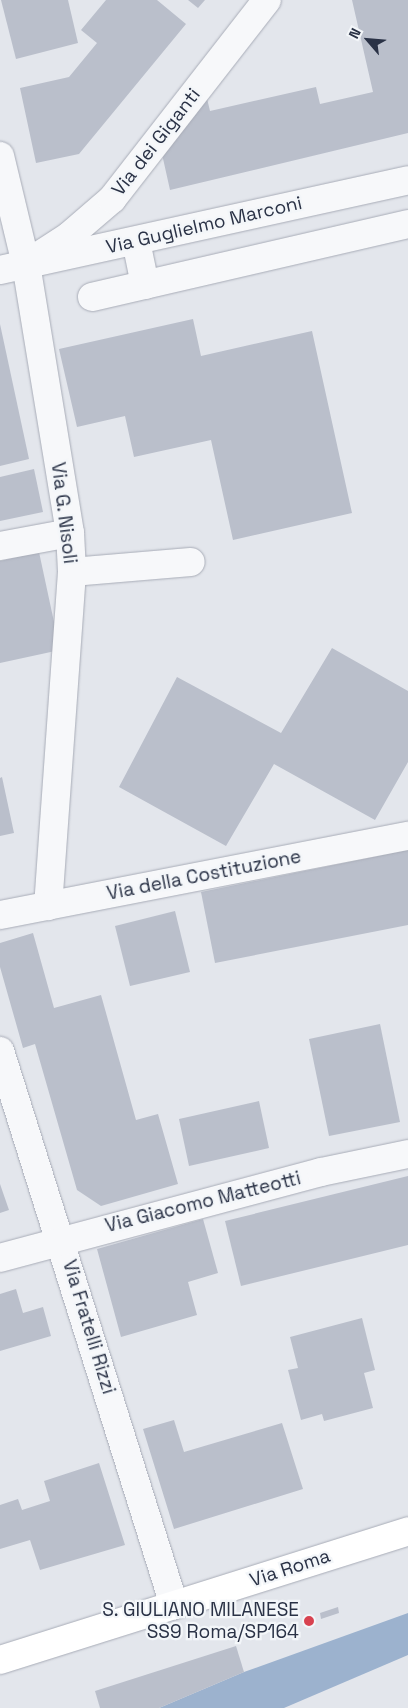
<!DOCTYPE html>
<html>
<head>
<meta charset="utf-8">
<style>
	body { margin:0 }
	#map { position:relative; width:408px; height:1708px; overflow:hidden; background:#e3e6ec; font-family:"Space Grotesk",sans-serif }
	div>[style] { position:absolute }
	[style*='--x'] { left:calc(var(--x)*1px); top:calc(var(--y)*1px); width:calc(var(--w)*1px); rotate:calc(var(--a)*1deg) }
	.water>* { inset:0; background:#9cb2ce }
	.building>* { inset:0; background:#babfcb }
	.roads { filter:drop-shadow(0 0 1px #a8acb7) drop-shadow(0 0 1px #a8acb7) }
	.minor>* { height:28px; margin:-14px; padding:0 14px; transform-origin:14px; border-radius:14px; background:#f7f8fa }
	.major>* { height:28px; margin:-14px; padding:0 14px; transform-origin:14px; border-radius:14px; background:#fff }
	.dots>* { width:14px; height:14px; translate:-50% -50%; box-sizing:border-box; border:2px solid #f3f6f9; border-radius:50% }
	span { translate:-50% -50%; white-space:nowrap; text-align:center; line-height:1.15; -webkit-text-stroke:4.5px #f3f6f9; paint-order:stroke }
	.street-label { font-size:19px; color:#2a3246 }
	.poi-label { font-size:19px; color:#2a3246 }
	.right { translate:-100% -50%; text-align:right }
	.north { position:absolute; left:343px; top:15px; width:50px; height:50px; -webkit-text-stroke:4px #f3f6f9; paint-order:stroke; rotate:297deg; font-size:14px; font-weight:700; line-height:20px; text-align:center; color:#2a3246 }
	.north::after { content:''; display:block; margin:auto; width:18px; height:22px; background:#2a3246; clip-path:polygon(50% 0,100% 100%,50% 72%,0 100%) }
</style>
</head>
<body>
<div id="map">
	<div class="water">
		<div style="clip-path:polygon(408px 1613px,408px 1655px,284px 1708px,159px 1708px,244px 1672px)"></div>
	</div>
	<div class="building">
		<div style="clip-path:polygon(1px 0,68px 0,78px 43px,16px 59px)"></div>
		<div style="clip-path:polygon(106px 0,157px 0,186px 24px,79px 154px,36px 163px,20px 88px,69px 77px,97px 43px,81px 30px)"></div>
		<div style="clip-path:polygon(188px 0,205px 0,198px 8px)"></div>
		<div style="clip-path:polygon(352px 0,408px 0,408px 133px,170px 190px,160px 145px,205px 90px,210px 111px,316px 87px,320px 104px,373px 92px)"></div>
		<div style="clip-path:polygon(193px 319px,201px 356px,312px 331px,352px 513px,233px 540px,211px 440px,134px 457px,125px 416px,77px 427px,59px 349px)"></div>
		<div style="clip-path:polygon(0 324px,29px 459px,0 466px)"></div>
		<div style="clip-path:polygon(34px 469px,43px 512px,0 521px,0 477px)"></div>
		<div style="clip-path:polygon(39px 552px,60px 650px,0 663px,0 561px)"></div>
		<div style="clip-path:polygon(332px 648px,408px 691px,408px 762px,375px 820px,274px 764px,226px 846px,119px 787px,177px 677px,281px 733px)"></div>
		<div style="clip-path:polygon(2px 777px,14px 833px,0 836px,0 778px)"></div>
		<div style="clip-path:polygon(408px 850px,408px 925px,215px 963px,201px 892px)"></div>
		<div style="clip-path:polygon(175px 911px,190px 972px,130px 986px,115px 926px)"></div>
		<div style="clip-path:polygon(33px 933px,54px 1008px,101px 995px,136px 1120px,158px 1114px,178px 1184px,101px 1206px,77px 1190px,35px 1044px,23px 1048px,0 967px,0 943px)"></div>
		<div style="clip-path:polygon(380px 1024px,400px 1122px,329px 1136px,309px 1039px)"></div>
		<div style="clip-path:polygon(259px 1101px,269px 1148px,189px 1166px,179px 1119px)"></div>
		<div style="clip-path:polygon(408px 1176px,408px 1245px,241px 1286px,225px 1221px)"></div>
		<div style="clip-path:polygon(0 1184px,9px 1210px,0 1213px)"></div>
		<div style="clip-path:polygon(203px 1219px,218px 1273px,188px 1282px,197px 1315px,121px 1337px,97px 1249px)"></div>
		<div style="clip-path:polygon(16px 1289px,23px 1313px,43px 1307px,51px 1336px,0 1351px,0 1294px)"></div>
		<div style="clip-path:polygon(362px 1318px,375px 1370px,364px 1373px,373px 1408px,324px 1421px,322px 1414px,301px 1420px,288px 1370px,298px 1368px,290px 1337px)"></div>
		<div style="clip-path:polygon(174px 1420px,184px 1452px,282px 1423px,303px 1489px,174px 1529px,143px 1429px)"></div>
		<div style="clip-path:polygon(99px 1463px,125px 1545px,40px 1570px,30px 1540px,0 1549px,0 1505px,18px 1499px,22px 1510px,50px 1501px,44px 1481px)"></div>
		<div style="clip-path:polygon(338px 1607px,339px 1613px,321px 1619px,320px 1613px)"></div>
		<div style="clip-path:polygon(236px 1646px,244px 1672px,159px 1708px,100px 1708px,95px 1691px)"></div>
	</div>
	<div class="roads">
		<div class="minor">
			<div style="--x:0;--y:156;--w:111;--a:76.5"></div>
			<div style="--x:26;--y:264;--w:273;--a:80.7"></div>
			<div style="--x:70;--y:533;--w:39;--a:87"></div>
			<div style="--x:72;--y:572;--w:335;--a:94.1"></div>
			<div style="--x:136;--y:241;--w:45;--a:78.4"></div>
			<div style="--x:40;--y:255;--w:35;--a:-33"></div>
			<div style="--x:69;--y:236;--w:57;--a:-40.7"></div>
			<div style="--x:112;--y:199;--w:252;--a:-52.1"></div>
			<div style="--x:0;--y:270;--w:418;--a:-12.4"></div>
			<div style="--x:92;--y:297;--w:324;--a:-13"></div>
			<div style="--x:0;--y:546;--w:71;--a:-10.5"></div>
			<div style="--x:72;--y:572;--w:119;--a:-4.8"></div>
			<div style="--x:0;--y:915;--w:416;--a:-11"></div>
			<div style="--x:0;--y:1051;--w:581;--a:72.56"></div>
			<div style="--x:0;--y:1258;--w:332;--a:-15"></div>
			<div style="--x:321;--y:1172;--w:89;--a:-11.7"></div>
		</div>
		<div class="major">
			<div style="--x:0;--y:1660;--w:428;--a:-17.5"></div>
		</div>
	</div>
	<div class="dots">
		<div style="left:309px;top:1621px;background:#d84250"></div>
	</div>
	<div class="street-label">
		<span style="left:156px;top:142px;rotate:-52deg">Via dei Giganti</span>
		<span style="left:204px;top:225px;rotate:-13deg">Via Guglielmo Marconi</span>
		<span style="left:64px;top:513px;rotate:83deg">Via G. Nisoli</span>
		<span style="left:204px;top:875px;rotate:-11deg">Via della Costituzione</span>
		<span style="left:203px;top:1202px;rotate:-14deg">Via Giacomo Matteotti</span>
		<span style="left:89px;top:1327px;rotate:73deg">Via Fratelli Rizzi</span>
		<span style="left:290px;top:1568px;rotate:-18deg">Via Roma</span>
	</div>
	<div class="poi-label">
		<span class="right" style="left:299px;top:1621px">S. GIULIANO MILANESE<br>SS9 Roma/SP164</span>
	</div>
	<div class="north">N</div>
</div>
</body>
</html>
